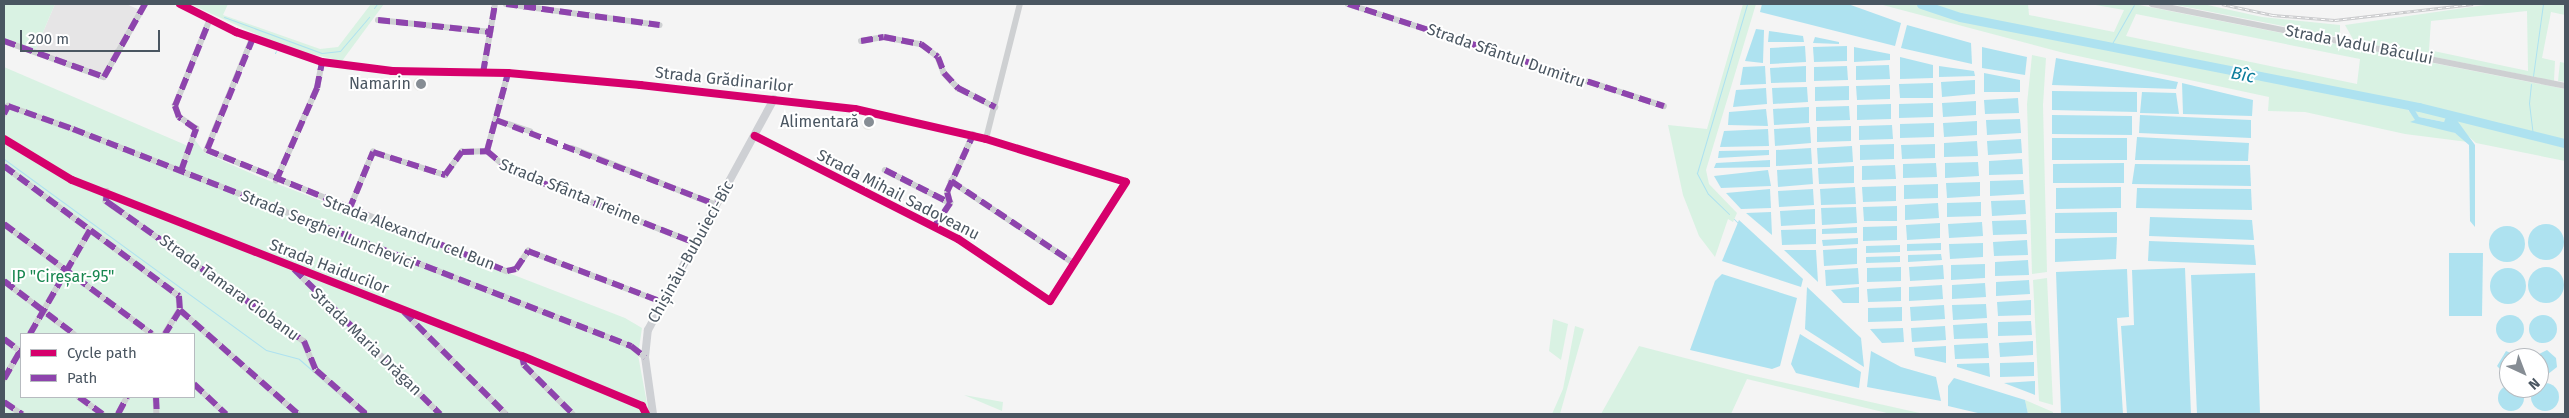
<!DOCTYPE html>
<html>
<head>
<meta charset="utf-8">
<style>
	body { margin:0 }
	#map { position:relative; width:2569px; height:418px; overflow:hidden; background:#f4f4f4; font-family:"Fira Sans",sans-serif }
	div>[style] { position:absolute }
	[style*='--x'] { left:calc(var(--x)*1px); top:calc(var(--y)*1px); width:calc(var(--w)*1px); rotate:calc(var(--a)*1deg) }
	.commercial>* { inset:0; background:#e8e7e3 }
	.round { border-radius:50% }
	.education>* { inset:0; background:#e6e5e6 }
	.green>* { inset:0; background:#d9f2e3 }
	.water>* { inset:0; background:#aee2f0 }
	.stream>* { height:1px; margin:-0.5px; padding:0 0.5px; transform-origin:0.5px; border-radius:0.5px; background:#aee2f0 }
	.river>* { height:9px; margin:-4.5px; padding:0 4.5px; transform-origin:4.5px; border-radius:4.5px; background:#aee2f0 }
	.street>* { height:5.5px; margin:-2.75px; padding:0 2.75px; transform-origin:2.75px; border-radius:2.75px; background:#ced0d2 }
	.secondary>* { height:8px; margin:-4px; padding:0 4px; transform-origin:4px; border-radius:4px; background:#ced0d4 }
	.rail>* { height:3px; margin-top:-1.5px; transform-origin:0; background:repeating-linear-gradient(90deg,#fff 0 4px,#c9cacc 0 8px); box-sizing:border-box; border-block:1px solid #c9cacc }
	.quiet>* { height:6px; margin-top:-3px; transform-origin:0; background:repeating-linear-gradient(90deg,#8e44ad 0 12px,transparent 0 18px) }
	.cycleway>* { height:8px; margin:-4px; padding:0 4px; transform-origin:4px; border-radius:4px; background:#d6006c }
	.dots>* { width:14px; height:14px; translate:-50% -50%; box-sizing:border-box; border:2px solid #fff; border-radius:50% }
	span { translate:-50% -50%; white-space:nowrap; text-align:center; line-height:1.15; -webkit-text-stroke:4px #fff; paint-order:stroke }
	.street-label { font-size:16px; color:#4a5661 }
	.poi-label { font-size:16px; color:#4a5661 }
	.right { translate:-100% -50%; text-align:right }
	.park-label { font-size:16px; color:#17864f }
	.water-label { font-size:18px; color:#0c7c9b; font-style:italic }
	.frame { position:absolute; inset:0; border:5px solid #4a5661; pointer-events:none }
	.legend { position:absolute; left:20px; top:333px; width:175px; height:65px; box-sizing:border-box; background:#fff; border:1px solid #b7bbc0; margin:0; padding:6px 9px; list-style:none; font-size:15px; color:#4a5661 }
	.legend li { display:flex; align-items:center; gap:10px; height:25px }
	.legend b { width:25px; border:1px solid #b7bbc0 }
	.north { position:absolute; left:2499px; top:348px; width:50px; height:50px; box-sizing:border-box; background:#fff; border:1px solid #b7bbc0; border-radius:50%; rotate:137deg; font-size:14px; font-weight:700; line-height:20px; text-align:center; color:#4a5661 }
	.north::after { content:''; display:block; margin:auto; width:18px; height:22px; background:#868d94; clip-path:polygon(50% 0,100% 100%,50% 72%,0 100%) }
	.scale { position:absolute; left:20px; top:30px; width:140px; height:22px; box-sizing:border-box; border:2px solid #4a5661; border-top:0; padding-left:6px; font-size:15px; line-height:18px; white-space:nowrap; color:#4a5661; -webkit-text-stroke:4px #fff; paint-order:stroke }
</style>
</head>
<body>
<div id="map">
	<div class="commercial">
		<div class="round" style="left:413px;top:77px;width:14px;height:14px"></div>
		<div class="round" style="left:862px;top:118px;width:12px;height:12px"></div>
	</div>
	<div class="education">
		<div style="clip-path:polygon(55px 4px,126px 4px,140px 10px,103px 75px,35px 51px)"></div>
	</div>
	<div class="green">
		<div style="clip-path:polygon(4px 4px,55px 4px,35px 51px,4px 40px)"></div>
		<div style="clip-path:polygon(190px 4px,228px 4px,223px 15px,320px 49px,338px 47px,371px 4px,384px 4px,342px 61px,289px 49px)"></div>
		<div style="clip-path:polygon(1743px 4px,1756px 4px,1706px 170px,1709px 184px,1737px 213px,1733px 222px,1728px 219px,1715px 257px,1699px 236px,1683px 195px,1668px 125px,1707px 129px)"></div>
		<div style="clip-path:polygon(evenodd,1879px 4px,2028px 4px,2029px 15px,2114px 32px,2124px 10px,2090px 4px,2134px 4px,2565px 89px,2565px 161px,2476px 143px,2447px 117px,2444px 122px,2419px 117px,2413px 109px,2407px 109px,2416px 120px,2455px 133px,2468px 142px,2405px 134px,2305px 112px,2268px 111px,2269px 97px,2064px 53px,1879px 4px,2136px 14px,2360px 59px,2357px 84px,2126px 36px,2136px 14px)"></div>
		<div style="clip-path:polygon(2171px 4px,2203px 4px,2262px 17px,2340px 25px,2340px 32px,2334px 36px)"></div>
		<div style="clip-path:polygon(evenodd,2492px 4px,2565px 4px,2565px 15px,2551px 12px,2542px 58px,2555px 61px,2554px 81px,2354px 41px,2345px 25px,2492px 4px,2527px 11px,2528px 71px,2429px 50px,2431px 21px,2527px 11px)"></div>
		<div style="clip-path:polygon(2032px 55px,2046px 58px,2043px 105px,2047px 272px,2032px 274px,2027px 104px)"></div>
		<div style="clip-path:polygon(2560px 62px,2565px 63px,2565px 82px,2558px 81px)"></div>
		<div style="clip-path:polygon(evenodd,4px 67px,188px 146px,195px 140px,205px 153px,257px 176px,625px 318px,642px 328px,638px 355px,649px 414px,4px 414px,4px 67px,21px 334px,194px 334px,194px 397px,21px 397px,21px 334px)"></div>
		<div style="clip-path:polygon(2047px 278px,2053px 405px,2039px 401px,2033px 280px)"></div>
		<div style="clip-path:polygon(1553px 319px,1568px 324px,1561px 360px,1549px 351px)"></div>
		<div style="clip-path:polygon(1575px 326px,1584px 329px,1560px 414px,1552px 414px,1563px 389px)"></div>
		<div style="clip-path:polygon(1639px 346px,1750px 375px,1924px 414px,1891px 414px,1747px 379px,1731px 414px,1601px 414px)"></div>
		<div style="clip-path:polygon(964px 395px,1003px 402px,1002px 411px)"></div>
		<div style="clip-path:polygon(2025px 400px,2053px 412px,2053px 414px,2028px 414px)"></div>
	</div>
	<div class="water">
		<div style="clip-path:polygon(1762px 4px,1848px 4px,1901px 23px,1895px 46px,1760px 12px)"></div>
		<div style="clip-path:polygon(1907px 25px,1971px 43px,1972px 64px,1901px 48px)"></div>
		<div style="clip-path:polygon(1756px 29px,1764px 30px,1763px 63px,1745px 61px)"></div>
		<div style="clip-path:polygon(1769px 31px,1803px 36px,1804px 42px,1768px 42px)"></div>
		<div style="clip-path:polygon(1815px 37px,1839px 42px,1839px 44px,1813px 43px)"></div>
		<div style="clip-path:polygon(1805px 46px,1806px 62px,1770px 64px,1770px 48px)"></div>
		<div style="clip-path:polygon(1847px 46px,1847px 61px,1814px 62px,1813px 47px)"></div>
		<div style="clip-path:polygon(1854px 47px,1890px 54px,1890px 60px,1854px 62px)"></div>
		<div style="clip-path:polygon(1982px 47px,2027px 57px,2025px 75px,1982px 68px)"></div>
		<div style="clip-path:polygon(1900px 57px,1933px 65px,1933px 78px,1900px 79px)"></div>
		<div style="clip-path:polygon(2056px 58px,2178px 82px,2176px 89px,2052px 85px)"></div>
		<div style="clip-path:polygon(1889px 65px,1890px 79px,1856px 80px,1856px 66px)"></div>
		<div style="clip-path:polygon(1765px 66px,1766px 84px,1740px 85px,1743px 67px)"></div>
		<div style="clip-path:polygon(1806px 66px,1806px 82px,1771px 83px,1770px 68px)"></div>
		<div style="clip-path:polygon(1847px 66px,1848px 80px,1814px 81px,1814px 67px)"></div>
		<div style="clip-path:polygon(1939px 66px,1974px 71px,1975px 76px,1939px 77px)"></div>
		<div style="clip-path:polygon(1984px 73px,2020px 80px,2020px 92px,1984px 92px)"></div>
		<div style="clip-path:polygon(1975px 80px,1975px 94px,1942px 97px,1941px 82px)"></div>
		<div style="clip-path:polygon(1933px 83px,1933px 98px,1900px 98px,1899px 84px)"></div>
		<div style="clip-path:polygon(2182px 83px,2253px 100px,2252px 116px,2183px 114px)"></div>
		<div style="clip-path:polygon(1890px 85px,1890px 99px,1857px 100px,1856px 86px)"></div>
		<div style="clip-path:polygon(1849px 86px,1849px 100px,1815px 101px,1815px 87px)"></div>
		<div style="clip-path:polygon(1807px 87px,1808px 102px,1773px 104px,1772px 88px)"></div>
		<div style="clip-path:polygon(1766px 88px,1767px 104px,1733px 107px,1736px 90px)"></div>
		<div style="clip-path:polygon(2052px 91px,2137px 92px,2137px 112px,2052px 110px)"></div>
		<div style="clip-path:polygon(2142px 92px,2176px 93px,2179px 114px,2140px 113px)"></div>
		<div style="clip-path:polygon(2018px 98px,2019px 113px,1985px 114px,1984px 100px)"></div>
		<div style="clip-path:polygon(1976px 101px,1976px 115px,1943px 117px,1942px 103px)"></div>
		<div style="clip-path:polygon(1933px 103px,1933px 117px,1899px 118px,1899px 104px)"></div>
		<div style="clip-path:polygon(1891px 104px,1891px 119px,1857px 120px,1857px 105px)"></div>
		<div style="clip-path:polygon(1849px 106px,1850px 120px,1816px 121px,1816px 107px)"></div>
		<div style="clip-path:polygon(1809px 107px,1809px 123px,1774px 125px,1773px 109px)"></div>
		<div style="clip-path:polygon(2407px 108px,2414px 109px,2419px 117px,2444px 122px,2446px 117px,2456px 119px,2475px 145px,2475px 227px,2470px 221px,2469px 145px,2455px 133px,2410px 122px,2415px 120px)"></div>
		<div style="clip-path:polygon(1766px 109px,1768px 126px,1728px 125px,1729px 112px)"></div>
		<div style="clip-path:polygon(2052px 115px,2132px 116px,2132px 135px,2052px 134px)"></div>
		<div style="clip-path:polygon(2140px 115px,2251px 120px,2251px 138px,2139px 133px)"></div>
		<div style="clip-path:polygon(2020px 119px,2021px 133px,1987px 135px,1986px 120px)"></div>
		<div style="clip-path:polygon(1977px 121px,1977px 135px,1944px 137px,1943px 123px)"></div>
		<div style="clip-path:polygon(1934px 123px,1934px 137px,1900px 138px,1900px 124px)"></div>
		<div style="clip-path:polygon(1892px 125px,1893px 139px,1859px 140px,1859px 126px)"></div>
		<div style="clip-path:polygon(1851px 126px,1851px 141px,1817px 142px,1817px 127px)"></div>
		<div style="clip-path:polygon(1810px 127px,1811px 143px,1775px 146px,1774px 129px)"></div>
		<div style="clip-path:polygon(1768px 129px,1769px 146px,1720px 147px,1724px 131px)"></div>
		<div style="clip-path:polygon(2137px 137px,2249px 143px,2248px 161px,2135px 160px)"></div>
		<div style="clip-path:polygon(2052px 138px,2127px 138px,2127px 160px,2052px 160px)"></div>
		<div style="clip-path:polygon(2021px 139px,2022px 153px,1988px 155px,1987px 141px)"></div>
		<div style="clip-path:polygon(1977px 141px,1978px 156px,1944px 157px,1944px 143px)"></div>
		<div style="clip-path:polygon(1894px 144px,1894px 159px,1860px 160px,1860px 145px)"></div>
		<div style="clip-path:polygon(1935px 144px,1935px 158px,1902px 159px,1901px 145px)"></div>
		<div style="clip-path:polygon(1852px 146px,1853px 162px,1818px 164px,1817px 148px)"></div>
		<div style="clip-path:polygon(1811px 148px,1812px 164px,1776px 166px,1776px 150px)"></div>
		<div style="clip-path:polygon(1769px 150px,1769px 155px,1718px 158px,1719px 151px)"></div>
		<div style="clip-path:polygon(2022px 159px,2023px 174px,1989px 175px,1989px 161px)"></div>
		<div style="clip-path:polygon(1770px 160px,1770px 167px,1714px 168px,1716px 163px)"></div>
		<div style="clip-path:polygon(1978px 162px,1979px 176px,1945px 178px,1945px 163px)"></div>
		<div style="clip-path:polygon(1936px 163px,1937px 177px,1903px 178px,1903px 164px)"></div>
		<div style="clip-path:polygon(2124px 163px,2124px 183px,2053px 183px,2053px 164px)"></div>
		<div style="clip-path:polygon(2135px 164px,2250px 165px,2251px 186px,2132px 184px)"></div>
		<div style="clip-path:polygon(1895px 165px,1896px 179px,1862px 180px,1862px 166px)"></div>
		<div style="clip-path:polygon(1854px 166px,1854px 183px,1819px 184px,1818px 168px)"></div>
		<div style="clip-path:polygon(1812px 168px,1813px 184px,1778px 187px,1777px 170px)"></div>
		<div style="clip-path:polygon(1768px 170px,1771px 186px,1721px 188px,1714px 176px)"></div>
		<div style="clip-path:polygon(2023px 180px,2024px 194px,1990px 196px,1990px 181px)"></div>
		<div style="clip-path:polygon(1980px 182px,1980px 196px,1947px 198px,1946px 183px)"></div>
		<div style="clip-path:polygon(1938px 184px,1938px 198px,1904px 199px,1904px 185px)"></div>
		<div style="clip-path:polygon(1896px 186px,1896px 201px,1863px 202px,1862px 187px)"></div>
		<div style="clip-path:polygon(1855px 187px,1856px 204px,1821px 205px,1820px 189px)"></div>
		<div style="clip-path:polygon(2121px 187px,2121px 208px,2056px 209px,2056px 188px)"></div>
		<div style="clip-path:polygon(2137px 188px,2251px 189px,2252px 210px,2136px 208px)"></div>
		<div style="clip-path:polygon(1770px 189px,1771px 208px,1741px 209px,1726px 193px)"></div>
		<div style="clip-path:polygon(1813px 189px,1814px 205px,1779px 207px,1778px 191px)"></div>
		<div style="clip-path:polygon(2025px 200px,2026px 214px,1992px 216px,1991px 201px)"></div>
		<div style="clip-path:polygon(1981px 202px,1981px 216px,1947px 217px,1947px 203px)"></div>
		<div style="clip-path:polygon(1938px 203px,1939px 218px,1905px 220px,1905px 205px)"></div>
		<div style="clip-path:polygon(1897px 206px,1897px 221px,1864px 221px,1863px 207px)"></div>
		<div style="clip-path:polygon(1856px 207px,1857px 223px,1822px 225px,1821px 208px)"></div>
		<div style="clip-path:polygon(1815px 209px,1815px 224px,1781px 226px,1780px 211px)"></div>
		<div style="clip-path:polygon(1771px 212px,1772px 235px,1746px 213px)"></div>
		<div style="clip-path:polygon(2117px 212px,2117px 233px,2055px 233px,2055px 213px)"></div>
		<div style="clip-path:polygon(2150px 217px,2252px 220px,2254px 240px,2149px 236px)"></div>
		<div style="clip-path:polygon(1739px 220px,1803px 279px,1801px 287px,1722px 261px)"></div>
		<div style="clip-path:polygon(2026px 220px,2027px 234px,1993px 235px,1992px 221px)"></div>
		<div style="clip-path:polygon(1982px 222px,1983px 236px,1949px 238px,1948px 224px)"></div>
		<div style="clip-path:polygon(1940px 223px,1940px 238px,1907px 240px,1906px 225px)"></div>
		<div class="round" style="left:2528px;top:224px;width:36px;height:36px"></div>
		<div style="clip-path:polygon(1897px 226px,1897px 240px,1863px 241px,1863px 227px)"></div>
		<div class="round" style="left:2489px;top:226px;width:36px;height:36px"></div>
		<div style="clip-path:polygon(1857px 227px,1857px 233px,1822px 234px,1822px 229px)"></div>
		<div style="clip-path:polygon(1816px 229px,1816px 244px,1782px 245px,1781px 230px)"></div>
		<div style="clip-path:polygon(2117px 237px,2116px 259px,2055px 262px,2055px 239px)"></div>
		<div style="clip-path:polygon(1858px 238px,1858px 244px,1823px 246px,1822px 240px)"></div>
		<div style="clip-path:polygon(2027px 240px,2028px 255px,1994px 256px,1993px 242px)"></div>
		<div style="clip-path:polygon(2149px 241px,2254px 245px,2256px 265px,2148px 261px)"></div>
		<div style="clip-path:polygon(1941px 243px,1941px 250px,1907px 251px,1907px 244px)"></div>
		<div style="clip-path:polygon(1983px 243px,1983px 257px,1950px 259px,1949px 244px)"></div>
		<div style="clip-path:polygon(1900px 245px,1900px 252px,1866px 253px,1866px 246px)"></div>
		<div style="clip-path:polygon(1857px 248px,1857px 264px,1824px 266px,1823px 250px)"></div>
		<div style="clip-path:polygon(1784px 250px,1816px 250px,1818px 282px)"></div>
		<div style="clip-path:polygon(2449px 253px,2483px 253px,2482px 316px,2449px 316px)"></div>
		<div style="clip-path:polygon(1941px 254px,1942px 260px,1908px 262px,1908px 255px)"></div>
		<div style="clip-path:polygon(1900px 256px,1900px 262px,1866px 263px,1866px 257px)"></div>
		<div style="clip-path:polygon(2028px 260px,2029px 275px,1995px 276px,1995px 262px)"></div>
		<div style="clip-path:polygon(1985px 264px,1985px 278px,1951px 280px,1951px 265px)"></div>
		<div style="clip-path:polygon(1943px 265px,1944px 279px,1910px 281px,1909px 267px)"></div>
		<div style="clip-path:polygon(1901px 267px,1901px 281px,1867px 282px,1867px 268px)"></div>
		<div class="round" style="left:2528px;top:267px;width:36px;height:36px"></div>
		<div style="clip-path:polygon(1858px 268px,1859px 284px,1826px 286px,1825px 270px)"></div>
		<div style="clip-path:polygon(2185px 268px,2191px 414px,2127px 414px,2121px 326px,2134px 325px,2132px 270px)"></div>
		<div class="round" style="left:2490px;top:268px;width:36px;height:36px"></div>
		<div style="clip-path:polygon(2127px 269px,2129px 317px,2117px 318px,2123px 414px,2061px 414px,2056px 272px)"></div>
		<div style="clip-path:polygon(2255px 273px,2260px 414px,2197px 414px,2191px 275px)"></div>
		<div style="clip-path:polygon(1722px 274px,1797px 298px,1780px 366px,1772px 369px,1690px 350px,1715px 281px)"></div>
		<div style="clip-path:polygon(2029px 280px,2030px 294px,1996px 296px,1996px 282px)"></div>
		<div style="clip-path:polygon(1985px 283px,1986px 297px,1952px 299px,1952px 285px)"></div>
		<div style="clip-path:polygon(1942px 285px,1943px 299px,1909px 301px,1909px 287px)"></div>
		<div style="clip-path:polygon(1807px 287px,1861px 338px,1864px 367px,1805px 329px)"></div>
		<div style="clip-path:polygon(1859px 287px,1859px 303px,1843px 303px,1831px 290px)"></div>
		<div style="clip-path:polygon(1901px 287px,1901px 301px,1868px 302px,1867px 289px)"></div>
		<div style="clip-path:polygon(2031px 300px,2031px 315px,1998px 316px,1997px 302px)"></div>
		<div style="clip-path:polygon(1986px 304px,1987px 318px,1953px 320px,1952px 305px)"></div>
		<div style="clip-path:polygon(1944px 305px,1945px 319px,1911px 321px,1910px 307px)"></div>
		<div style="clip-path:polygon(1902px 307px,1902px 321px,1868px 322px,1868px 308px)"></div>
		<div class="round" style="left:2496px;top:315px;width:28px;height:28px"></div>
		<div class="round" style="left:2529px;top:315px;width:28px;height:28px"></div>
		<div style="clip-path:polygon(2031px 321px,2032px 335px,1998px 336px,1998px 322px)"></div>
		<div style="clip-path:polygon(1987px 323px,1988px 338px,1954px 339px,1953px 325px)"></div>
		<div style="clip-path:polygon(1945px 326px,1946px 340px,1912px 342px,1911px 328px)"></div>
		<div style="clip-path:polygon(1903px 328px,1904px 342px,1882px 343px,1870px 329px)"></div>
		<div style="clip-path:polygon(1800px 334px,1861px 372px,1859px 388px,1796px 373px,1791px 364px)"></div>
		<div style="clip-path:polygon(2033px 341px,2033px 355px,2000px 357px,1999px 343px)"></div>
		<div style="clip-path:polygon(1988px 343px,1989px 358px,1955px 359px,1954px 345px)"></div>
		<div style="clip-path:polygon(1946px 346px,1946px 363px,1915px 356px,1914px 348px)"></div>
		<div style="clip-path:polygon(2547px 350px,2556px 358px,2557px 367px,2543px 378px,2539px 358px,2531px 358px)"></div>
		<div style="clip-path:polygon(1871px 351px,1901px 367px,1936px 377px,1941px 401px,1867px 387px)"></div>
		<div style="clip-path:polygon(2506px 351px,2523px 358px,2509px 358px,2509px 378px,2497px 366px)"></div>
		<div style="clip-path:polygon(2034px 362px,2034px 376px,2000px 377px,2000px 363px)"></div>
		<div style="clip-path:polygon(1989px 363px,1990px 377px,1957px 367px,1957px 364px)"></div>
		<div style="clip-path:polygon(1954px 378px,2025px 400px,2028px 414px,1982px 414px,1948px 406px,1948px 386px)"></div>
		<div style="clip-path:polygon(2035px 381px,2035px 395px,2004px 383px)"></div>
		<div class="round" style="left:2531px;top:383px;width:28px;height:28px"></div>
		<div class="round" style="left:2498px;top:385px;width:26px;height:26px"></div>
	</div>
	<div class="stream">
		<div style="--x:374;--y:8;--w:5;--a:-53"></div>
		<div style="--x:224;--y:17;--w:104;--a:20.2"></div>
		<div style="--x:322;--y:53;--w:18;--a:-6"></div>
		<div style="--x:340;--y:51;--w:45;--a:-49.5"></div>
		<div style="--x:2110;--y:47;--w:48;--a:-60.3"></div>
		<div style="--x:275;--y:53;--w:2;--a:-63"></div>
		<div style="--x:2533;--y:76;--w:73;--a:-82.1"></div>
		<div style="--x:2531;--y:84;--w:19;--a:96"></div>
		<div style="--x:2529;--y:103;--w:33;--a:83"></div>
		<div style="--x:4;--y:159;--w:324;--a:36.1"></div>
		<div style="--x:266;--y:350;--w:34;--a:15"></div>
		<div style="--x:299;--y:359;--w:69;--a:40.9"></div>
		<div style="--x:1729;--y:214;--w:29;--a:-136"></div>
		<div style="--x:1708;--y:194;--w:24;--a:-118"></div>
		<div style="--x:1697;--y:173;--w:176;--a:-73.5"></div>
		<div style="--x:1734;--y:219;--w:6;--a:45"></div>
	</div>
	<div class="river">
		<div style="--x:1921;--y:4;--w:41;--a:18.4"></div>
		<div style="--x:1960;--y:17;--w:468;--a:11.1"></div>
		<div style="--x:2419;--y:107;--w:150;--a:13.9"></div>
	</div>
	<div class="street">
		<div style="--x:180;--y:4;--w:63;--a:26.6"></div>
		<div style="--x:236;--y:32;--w:91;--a:19.2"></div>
		<div style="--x:322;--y:62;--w:71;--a:7.3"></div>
		<div style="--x:392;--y:71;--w:116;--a:1"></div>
		<div style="--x:508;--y:73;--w:133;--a:5.2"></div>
		<div style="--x:640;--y:85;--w:216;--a:6.4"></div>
		<div style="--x:855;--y:109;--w:134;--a:12.9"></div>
		<div style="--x:986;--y:139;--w:146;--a:17.1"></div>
		<div style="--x:1126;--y:182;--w:141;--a:122.6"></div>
		<div style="--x:1050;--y:301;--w:111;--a:-146"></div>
		<div style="--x:958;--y:239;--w:228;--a:-153.1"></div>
		<div style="--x:506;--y:4;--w:155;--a:7.8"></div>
		<div style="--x:1348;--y:4;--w:332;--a:17.9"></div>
		<div style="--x:2152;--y:4;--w:421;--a:11.2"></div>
		<div style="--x:378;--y:20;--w:113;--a:6.1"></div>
		<div style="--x:253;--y:38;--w:121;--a:112.3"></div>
		<div style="--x:207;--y:150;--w:323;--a:22"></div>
		<div style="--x:507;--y:271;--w:9;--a:-13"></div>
		<div style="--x:516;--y:269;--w:22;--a:-56"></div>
		<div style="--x:528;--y:251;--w:143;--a:20.8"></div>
		<div style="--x:4;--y:41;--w:106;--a:19.8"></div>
		<div style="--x:104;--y:77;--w:84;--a:-60.7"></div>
		<div style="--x:861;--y:41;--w:23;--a:-10"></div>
		<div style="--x:884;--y:37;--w:38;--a:11"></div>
		<div style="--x:921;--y:44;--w:21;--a:37"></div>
		<div style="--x:938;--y:57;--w:17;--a:69"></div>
		<div style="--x:944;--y:73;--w:21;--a:47"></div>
		<div style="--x:958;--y:88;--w:42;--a:27.2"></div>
		<div style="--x:483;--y:73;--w:70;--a:-80.1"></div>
		<div style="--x:4;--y:114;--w:9;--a:-63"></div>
		<div style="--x:8;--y:106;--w:69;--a:19.5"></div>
		<div style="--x:73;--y:129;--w:599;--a:21.25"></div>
		<div style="--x:631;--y:346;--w:18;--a:38"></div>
		<div style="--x:496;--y:120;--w:36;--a:18"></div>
		<div style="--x:4;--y:139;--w:79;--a:31.1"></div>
		<div style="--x:72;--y:180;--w:483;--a:21.4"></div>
		<div style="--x:522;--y:356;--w:130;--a:22.6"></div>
		<div style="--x:642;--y:406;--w:9;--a:63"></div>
		<div style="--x:986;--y:139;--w:139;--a:-75.9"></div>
		<div style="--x:572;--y:148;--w:156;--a:21.5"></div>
		<div style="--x:487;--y:151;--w:30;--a:40"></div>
		<div style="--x:510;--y:170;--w:199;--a:21.5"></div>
		<div style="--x:487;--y:151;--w:81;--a:-74.9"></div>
		<div style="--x:4;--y:166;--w:218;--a:36.6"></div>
		<div style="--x:179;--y:296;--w:14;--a:86"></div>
		<div style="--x:180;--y:310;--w:28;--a:122"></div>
		<div style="--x:885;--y:170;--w:73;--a:26.9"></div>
		<div style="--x:181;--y:171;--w:45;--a:-70.3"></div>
		<div style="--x:196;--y:129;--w:21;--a:-145"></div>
		<div style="--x:179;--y:117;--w:12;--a:-110"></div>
		<div style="--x:175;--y:106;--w:94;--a:-68.1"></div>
		<div style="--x:276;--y:181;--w:102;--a:-66.2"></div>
		<div style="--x:317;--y:88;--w:26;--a:-79"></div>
		<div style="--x:951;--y:181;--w:146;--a:33.8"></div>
		<div style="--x:107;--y:191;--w:10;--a:96"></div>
		<div style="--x:106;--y:201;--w:9;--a:36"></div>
		<div style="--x:113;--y:206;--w:234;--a:35.3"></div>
		<div style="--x:304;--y:341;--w:31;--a:68"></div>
		<div style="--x:316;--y:370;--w:67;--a:41.3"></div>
		<div style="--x:349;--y:210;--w:63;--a:-67.5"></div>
		<div style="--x:373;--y:152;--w:76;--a:17.7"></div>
		<div style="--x:445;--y:175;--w:29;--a:-54"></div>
		<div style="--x:462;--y:152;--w:25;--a:-2"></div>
		<div style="--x:4;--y:224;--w:184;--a:36.6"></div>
		<div style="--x:934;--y:227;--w:29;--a:-56"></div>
		<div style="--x:950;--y:203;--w:11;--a:-105"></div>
		<div style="--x:947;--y:192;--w:63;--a:-65.5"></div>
		<div style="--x:294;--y:269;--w:206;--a:44.8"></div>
		<div style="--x:4;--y:281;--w:88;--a:37.1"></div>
		<div style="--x:180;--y:310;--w:157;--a:41.4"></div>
		<div style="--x:402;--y:310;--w:147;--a:45"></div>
		<div style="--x:30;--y:334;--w:120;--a:-60"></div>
		<div style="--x:4;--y:339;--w:21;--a:37"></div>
		<div style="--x:522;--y:356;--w:9;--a:77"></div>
		<div style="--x:524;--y:365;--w:69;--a:45"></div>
		<div style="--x:4;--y:379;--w:34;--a:-60"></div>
		<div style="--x:194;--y:384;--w:44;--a:43.2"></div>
		<div style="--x:79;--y:397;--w:29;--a:36"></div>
		<div style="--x:156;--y:397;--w:17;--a:87"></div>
		<div style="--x:4;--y:402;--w:22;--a:34"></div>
		<div style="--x:118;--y:414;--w:19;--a:-62"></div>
	</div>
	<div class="secondary">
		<div style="--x:653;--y:414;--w:58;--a:-98"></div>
		<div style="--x:645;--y:357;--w:27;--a:-84"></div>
		<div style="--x:648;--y:330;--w:263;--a:-61.4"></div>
	</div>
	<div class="rail">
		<div style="--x:2222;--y:4;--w:52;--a:12.2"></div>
		<div style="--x:2273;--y:15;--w:62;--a:4.6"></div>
		<div style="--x:2335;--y:20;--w:139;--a:-6.6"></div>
	</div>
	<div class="quiet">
		<div style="--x:506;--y:4;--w:155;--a:7.8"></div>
		<div style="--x:1348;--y:4;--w:332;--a:17.9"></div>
		<div style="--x:378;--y:20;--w:113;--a:6.1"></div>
		<div style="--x:253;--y:38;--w:121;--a:112.3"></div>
		<div style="--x:207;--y:150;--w:323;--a:22"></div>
		<div style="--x:507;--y:271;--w:9;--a:-13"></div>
		<div style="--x:516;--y:269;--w:22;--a:-56"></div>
		<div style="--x:528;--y:251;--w:143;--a:20.8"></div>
		<div style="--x:4;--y:41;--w:106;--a:19.8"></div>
		<div style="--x:104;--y:77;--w:84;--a:-60.7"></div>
		<div style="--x:861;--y:41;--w:23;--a:-10"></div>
		<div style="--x:884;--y:37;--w:38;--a:11"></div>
		<div style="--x:921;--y:44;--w:21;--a:37"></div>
		<div style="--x:938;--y:57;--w:17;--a:69"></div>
		<div style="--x:944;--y:73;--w:21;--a:47"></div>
		<div style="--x:958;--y:88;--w:42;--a:27.2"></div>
		<div style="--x:483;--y:73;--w:70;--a:-80.1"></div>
		<div style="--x:4;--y:114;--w:9;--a:-63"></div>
		<div style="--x:8;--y:106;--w:69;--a:19.5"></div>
		<div style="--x:73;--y:129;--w:599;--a:21.25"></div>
		<div style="--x:631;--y:346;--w:18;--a:38"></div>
		<div style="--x:496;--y:120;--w:237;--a:21"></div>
		<div style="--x:487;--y:151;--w:30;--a:40"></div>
		<div style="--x:510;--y:170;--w:199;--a:21.5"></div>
		<div style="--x:487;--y:151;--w:81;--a:-74.9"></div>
		<div style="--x:4;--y:166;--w:218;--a:36.6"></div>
		<div style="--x:179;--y:296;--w:14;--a:86"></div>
		<div style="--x:180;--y:310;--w:28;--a:122"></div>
		<div style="--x:885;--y:170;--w:73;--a:26.9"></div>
		<div style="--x:181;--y:171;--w:45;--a:-70.3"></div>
		<div style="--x:196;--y:129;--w:21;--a:-145"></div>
		<div style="--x:179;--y:117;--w:12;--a:-110"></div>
		<div style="--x:175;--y:106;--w:94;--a:-68.1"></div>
		<div style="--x:276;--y:181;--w:102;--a:-66.2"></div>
		<div style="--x:317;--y:88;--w:26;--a:-79"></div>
		<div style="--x:951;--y:181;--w:146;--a:33.8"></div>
		<div style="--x:107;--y:191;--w:10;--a:96"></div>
		<div style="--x:106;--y:201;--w:9;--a:36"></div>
		<div style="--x:113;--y:206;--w:234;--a:35.3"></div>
		<div style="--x:304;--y:341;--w:31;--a:68"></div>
		<div style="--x:316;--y:370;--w:67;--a:41.3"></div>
		<div style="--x:349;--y:210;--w:63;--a:-67.5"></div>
		<div style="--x:373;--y:152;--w:76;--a:17.7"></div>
		<div style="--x:445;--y:175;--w:29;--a:-54"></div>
		<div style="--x:462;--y:152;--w:25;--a:-2"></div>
		<div style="--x:4;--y:224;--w:184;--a:36.6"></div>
		<div style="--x:934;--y:227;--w:29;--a:-56"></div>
		<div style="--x:950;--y:203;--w:11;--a:-105"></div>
		<div style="--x:947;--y:192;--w:63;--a:-65.5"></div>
		<div style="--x:294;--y:269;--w:206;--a:44.8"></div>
		<div style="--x:4;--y:281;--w:88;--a:37.1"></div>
		<div style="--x:180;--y:310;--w:157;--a:41.4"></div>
		<div style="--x:404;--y:312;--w:144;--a:45"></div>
		<div style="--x:30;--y:334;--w:120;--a:-60"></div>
		<div style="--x:4;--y:339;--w:21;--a:37"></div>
		<div style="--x:522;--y:356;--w:9;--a:77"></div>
		<div style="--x:524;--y:365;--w:69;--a:45"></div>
		<div style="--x:4;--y:379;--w:34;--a:-60"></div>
		<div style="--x:194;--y:384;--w:44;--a:43.2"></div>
		<div style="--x:79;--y:397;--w:29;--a:36"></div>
		<div style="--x:156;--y:397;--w:17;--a:87"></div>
		<div style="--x:4;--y:402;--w:22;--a:34"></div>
		<div style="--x:118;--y:414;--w:19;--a:-62"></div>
	</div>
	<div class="cycleway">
		<div style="--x:180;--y:4;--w:63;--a:26.6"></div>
		<div style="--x:236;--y:32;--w:91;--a:19.2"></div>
		<div style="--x:322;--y:62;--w:71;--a:7.3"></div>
		<div style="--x:392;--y:71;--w:116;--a:1"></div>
		<div style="--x:508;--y:73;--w:133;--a:5.2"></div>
		<div style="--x:640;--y:85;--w:216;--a:6.4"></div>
		<div style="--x:855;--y:109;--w:134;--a:12.9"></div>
		<div style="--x:986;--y:139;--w:146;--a:17.1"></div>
		<div style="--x:1126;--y:182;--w:141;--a:122.6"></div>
		<div style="--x:1050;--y:301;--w:111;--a:-146"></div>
		<div style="--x:958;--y:239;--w:228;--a:-153.1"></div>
		<div style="--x:4;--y:139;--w:79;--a:31.1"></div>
		<div style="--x:72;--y:180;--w:483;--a:21.4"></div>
		<div style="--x:522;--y:356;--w:130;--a:22.6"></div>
		<div style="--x:642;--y:406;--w:9;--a:63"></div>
	</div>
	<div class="dots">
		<div style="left:421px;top:84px;background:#868d94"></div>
		<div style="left:869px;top:122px;background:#868d94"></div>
	</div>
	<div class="street-label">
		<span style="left:2359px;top:45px;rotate:11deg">Strada Vadul Bâcului</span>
		<span style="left:1506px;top:56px;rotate:19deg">Strada Sfântul Dumitru</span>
		<span style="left:724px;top:80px;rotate:6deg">Strada Grădinarilor</span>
		<span style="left:570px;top:192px;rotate:22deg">Strada Sfânta Treime</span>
		<span style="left:898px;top:195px;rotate:27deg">Strada Mihail Sadoveanu</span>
		<span style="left:328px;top:230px;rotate:22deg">Strada Serghei Lunchevici</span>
		<span style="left:409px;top:233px;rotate:21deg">Strada Alexandru cel Bun</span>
		<span style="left:691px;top:252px;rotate:-61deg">Chișinău-Bubuieci-Bîc</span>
		<span style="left:329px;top:267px;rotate:21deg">Strada Haiducilor</span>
		<span style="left:229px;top:288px;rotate:36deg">Strada Tamara Ciobanu</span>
		<span style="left:366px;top:342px;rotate:44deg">Strada Maria Drăgan</span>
	</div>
	<div class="poi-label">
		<span class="right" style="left:411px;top:84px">Namarin</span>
		<span class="right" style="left:859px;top:122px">Alimentară</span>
	</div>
	<div class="park-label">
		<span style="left:63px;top:277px">IP "Cireșar-95"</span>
	</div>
	<div class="water-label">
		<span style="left:2243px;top:75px;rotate:11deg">Bîc</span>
	</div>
	<div class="frame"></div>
	<ul class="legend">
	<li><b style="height:6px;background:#d6006c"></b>Cycle path</li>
	<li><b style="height:6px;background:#8e44ad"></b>Path</li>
	</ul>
	<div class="north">N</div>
	<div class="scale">200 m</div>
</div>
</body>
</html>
